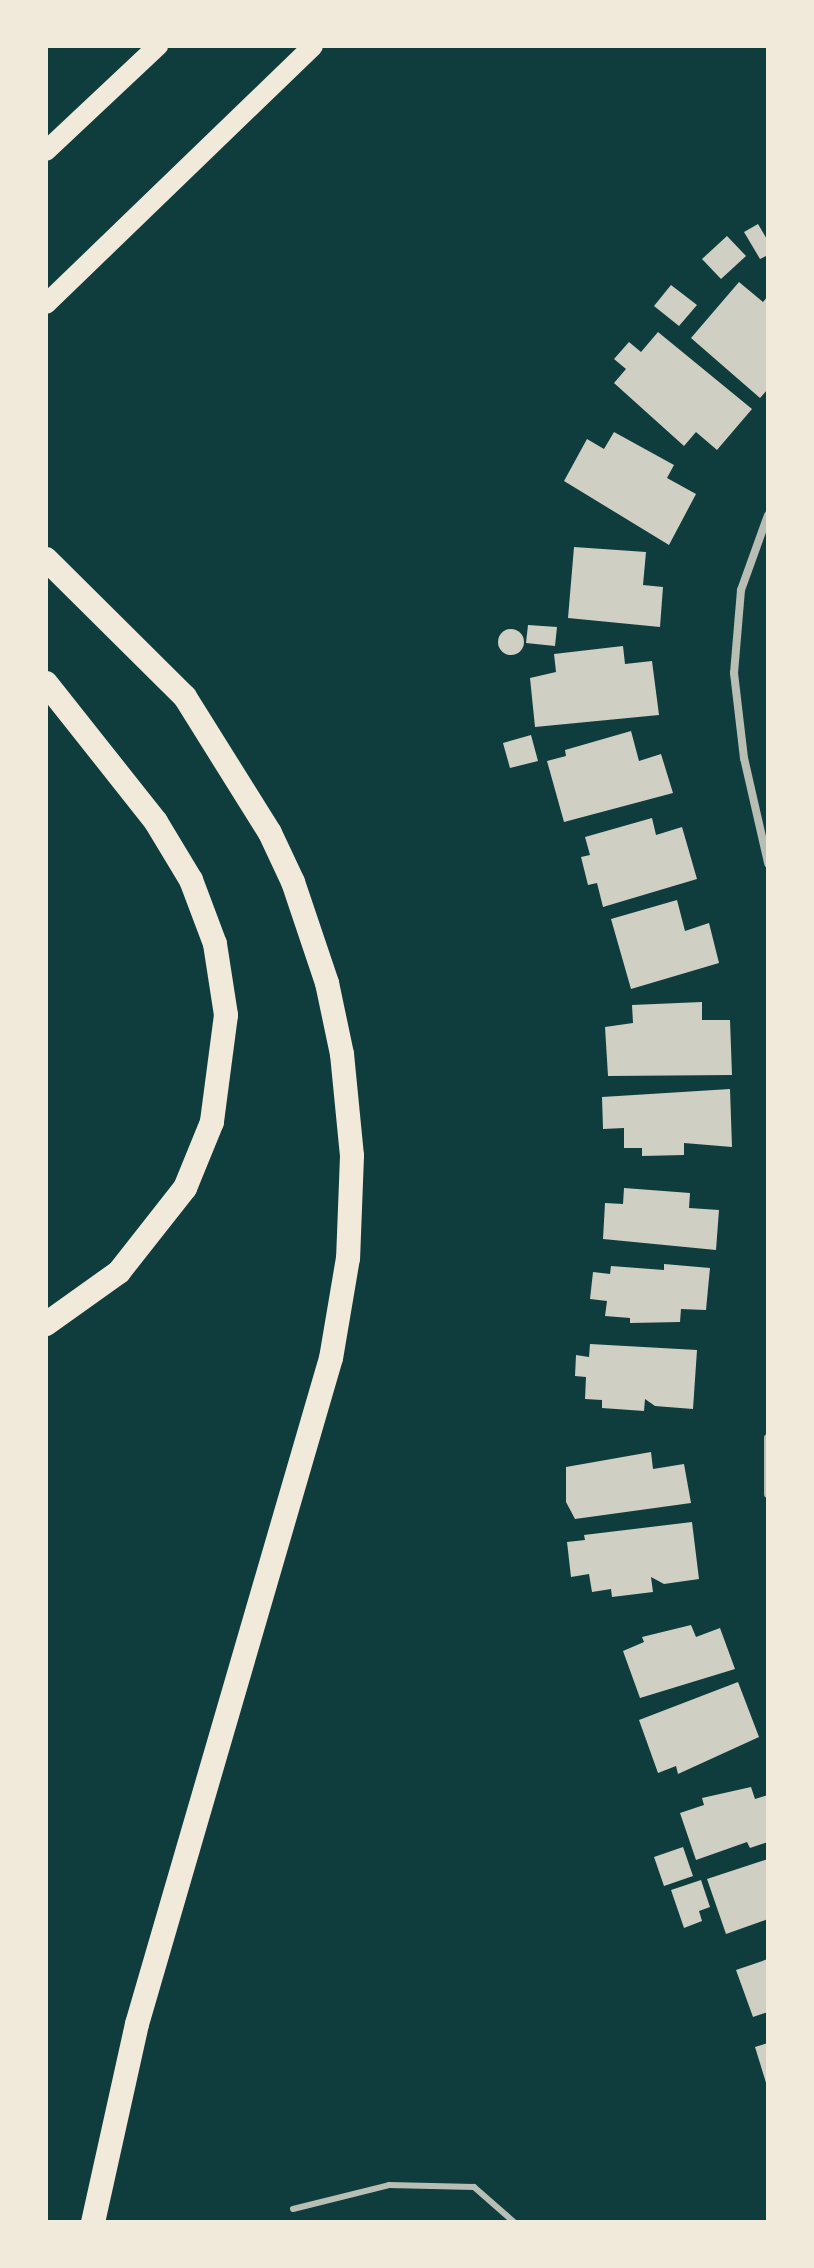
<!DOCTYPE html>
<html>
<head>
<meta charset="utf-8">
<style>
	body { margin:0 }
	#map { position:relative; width:814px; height:2268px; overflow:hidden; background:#0f3d3e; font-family:"Source Sans 3",sans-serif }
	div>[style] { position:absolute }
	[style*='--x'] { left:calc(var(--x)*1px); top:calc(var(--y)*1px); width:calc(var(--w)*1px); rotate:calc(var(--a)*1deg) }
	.building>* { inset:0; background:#cfcfc3 }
	.round { border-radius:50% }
	.service>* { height:6px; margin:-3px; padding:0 3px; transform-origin:3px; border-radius:3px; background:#b8beb3 }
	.minor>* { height:8px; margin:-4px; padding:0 4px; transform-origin:4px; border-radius:4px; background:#b8beb3 }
	.primary>* { height:20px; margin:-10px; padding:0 10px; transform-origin:10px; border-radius:10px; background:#f1e9da }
	.motorway>* { height:24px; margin:-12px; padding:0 12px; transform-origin:12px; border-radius:12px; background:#f1e9da }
	span { translate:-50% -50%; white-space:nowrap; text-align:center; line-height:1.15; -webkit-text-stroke:6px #f1e9da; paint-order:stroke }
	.frame { position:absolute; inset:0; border:48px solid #f1e9da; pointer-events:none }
</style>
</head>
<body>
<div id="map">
	<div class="building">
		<div style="clip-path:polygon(758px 224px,768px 241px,768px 255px,760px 259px,744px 232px)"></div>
		<div style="clip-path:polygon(727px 236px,746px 256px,721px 279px,702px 259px)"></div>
		<div style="clip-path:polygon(739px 282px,763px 302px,768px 296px,768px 389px,760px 398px,691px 338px)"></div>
		<div style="clip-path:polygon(671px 285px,697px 305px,679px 326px,654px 306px)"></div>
		<div style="clip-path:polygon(658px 332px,752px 409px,717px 450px,696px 432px,684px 446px,614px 383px,626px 369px,614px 359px,629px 342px,641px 352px)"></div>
		<div style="clip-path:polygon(614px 432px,674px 465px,667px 478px,696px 494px,669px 545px,564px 481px,587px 439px,604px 449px)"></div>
		<div style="clip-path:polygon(574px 547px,646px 552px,643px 585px,663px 587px,660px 627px,568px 618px)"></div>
		<div style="clip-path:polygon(528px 625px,557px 627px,555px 646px,526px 643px)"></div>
		<div class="round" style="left:498px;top:629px;width:26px;height:26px"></div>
		<div style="clip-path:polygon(623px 646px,625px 664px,652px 661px,659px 715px,535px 727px,530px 678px,556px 672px,554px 654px)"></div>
		<div style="clip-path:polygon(631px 731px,639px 761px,661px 754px,673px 793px,564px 822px,547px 761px,566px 756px,565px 750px)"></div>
		<div style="clip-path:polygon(531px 735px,538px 761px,510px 768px,503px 743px)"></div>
		<div style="clip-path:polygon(652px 818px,656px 835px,682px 827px,697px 879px,603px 907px,597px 883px,588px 885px,581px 857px,590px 855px,585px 837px)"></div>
		<div style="clip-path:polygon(677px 900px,685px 931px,709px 923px,719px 963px,631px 989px,611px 919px)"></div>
		<div style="clip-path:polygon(702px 1002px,702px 1020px,730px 1020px,732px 1075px,608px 1076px,605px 1027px,633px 1023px,632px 1005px)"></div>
		<div style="clip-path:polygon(730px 1089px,732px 1147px,684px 1143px,684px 1155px,642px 1156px,642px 1148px,624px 1148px,624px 1128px,603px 1129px,602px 1097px)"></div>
		<div style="clip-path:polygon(624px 1188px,690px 1193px,689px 1208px,719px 1210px,716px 1250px,603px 1239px,605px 1203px,623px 1204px)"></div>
		<div style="clip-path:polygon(664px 1264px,710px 1268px,706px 1310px,681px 1309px,680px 1322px,630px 1323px,630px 1318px,605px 1316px,607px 1301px,590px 1299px,593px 1272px,610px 1274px,611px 1266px,664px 1270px)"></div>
		<div style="clip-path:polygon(590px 1344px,697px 1350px,693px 1409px,655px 1406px,645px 1399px,644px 1411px,602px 1408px,602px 1400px,585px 1399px,586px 1377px,575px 1376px,576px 1355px,589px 1357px)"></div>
		<div style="clip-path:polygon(651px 1452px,653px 1469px,684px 1464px,691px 1503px,575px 1519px,566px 1502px,566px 1467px)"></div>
		<div style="clip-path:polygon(692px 1522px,699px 1579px,664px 1584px,651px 1577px,653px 1592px,612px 1597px,611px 1589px,592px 1592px,589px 1574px,571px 1577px,567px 1542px,585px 1540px,584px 1535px)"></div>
		<div style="clip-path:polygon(691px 1625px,696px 1637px,720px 1628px,735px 1669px,640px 1698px,623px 1651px,644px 1642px,642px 1637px)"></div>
		<div style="clip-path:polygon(738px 1682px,759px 1737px,678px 1774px,676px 1766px,658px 1773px,639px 1720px)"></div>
		<div style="clip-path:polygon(751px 1787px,755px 1799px,768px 1795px,768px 1842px,750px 1848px,747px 1842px,696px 1860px,680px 1813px,704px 1805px,702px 1798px)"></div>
		<div style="clip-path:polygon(683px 1847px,693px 1876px,664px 1886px,654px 1857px)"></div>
		<div style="clip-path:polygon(768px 1859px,768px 1919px,726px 1934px,707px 1879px)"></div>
		<div style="clip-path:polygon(701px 1880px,710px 1907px,699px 1911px,702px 1921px,684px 1928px,671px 1890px)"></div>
		<div style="clip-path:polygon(768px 1959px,768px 2012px,753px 2017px,736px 1970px)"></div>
		<div style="clip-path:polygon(768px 2043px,768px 2086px,767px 2086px,755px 2047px)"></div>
	</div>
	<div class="service">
		<div style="--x:293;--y:2209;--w:99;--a:-14"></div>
		<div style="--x:389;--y:2185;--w:85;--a:1.3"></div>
		<div style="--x:474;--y:2187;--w:53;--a:41.2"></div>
	</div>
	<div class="minor">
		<div style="--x:768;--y:515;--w:80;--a:109.8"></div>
		<div style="--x:741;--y:590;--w:83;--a:94.8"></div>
		<div style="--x:734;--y:673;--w:86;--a:83.3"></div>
		<div style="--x:744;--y:758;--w:108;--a:77.1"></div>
		<div style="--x:768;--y:1438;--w:56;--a:90"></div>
	</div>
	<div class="primary">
		<div style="--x:46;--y:151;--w:154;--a:-43.2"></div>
		<div style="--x:46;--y:304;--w:371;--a:-44"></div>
	</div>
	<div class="motorway">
		<div style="--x:46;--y:559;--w:196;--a:44.8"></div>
		<div style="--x:185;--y:697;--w:160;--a:58"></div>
		<div style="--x:270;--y:833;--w:54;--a:64.9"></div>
		<div style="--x:293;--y:882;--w:107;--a:71.4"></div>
		<div style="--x:327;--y:983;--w:73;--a:78.1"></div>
		<div style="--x:342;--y:1054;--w:102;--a:84.4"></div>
		<div style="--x:352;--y:1156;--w:102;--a:92.2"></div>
		<div style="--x:348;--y:1258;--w:101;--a:99.6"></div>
		<div style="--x:331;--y:1358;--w:694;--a:106.24"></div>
		<div style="--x:137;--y:2024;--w:203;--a:102.5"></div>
		<div style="--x:46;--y:683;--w:177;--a:51.6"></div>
		<div style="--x:156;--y:822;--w:68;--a:58.9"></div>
		<div style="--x:191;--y:880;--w:68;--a:69.4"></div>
		<div style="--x:215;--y:944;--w:72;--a:81.2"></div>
		<div style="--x:226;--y:1015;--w:108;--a:97.5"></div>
		<div style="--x:212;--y:1122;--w:71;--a:112.2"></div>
		<div style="--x:185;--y:1188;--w:107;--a:128.2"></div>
		<div style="--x:119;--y:1272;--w:90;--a:144.5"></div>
	</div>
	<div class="frame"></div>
</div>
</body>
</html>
